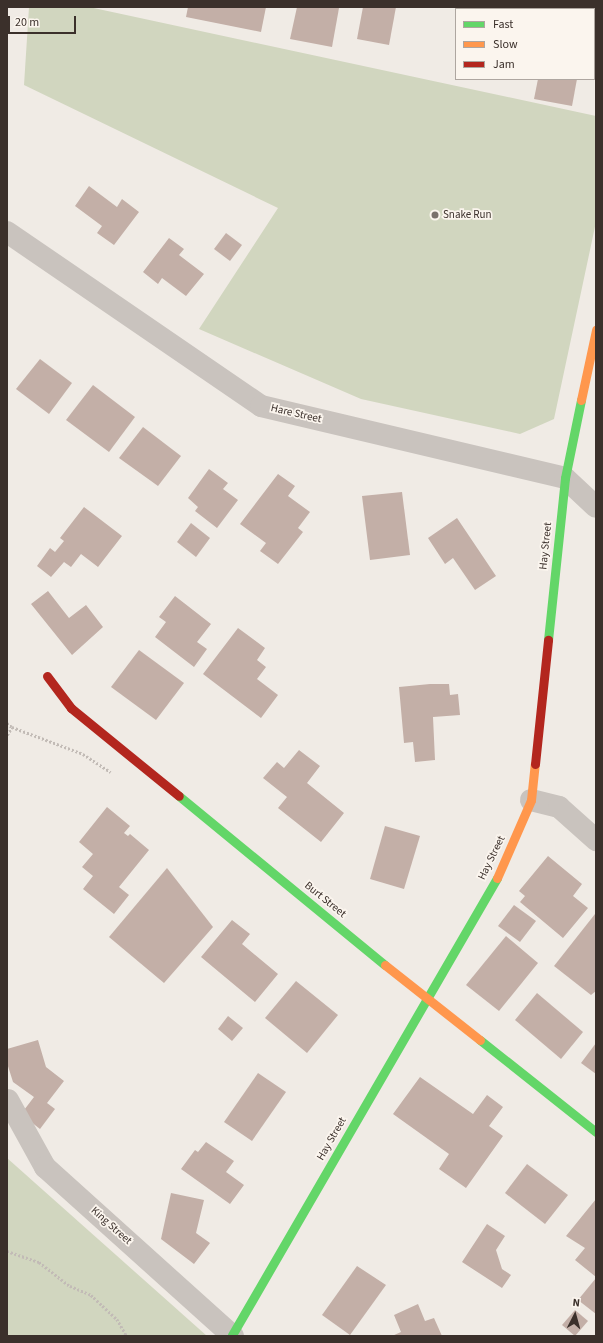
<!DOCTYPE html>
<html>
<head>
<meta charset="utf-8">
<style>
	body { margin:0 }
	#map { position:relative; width:603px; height:1343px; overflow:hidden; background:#f0ebe5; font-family:"Source Sans 3",sans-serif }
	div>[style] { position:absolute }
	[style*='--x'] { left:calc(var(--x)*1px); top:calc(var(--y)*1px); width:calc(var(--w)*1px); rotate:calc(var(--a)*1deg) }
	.green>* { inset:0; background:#d1d6bf }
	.building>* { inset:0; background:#c3afa7 }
	.path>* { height:2.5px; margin-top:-1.25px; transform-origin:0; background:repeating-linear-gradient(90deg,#c2bbb6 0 2px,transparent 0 4px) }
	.street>* { height:22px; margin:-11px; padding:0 11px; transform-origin:11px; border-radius:11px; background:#c9c3be }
	.fast>* { height:9px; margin:-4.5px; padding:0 4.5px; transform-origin:4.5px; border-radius:4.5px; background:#63d668 }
	.slow>* { height:9px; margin:-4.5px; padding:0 4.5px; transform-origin:4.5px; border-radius:4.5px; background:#ff974d }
	.jam>* { height:9px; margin:-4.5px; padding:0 4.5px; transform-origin:4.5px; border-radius:4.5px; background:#b3261e }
	.dots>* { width:11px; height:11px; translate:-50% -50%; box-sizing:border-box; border:2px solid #fbf5ee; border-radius:50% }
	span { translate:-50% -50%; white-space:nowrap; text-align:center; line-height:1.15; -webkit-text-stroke:3.5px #fbf5ee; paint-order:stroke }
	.poi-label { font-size:11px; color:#3b302b }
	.left { translate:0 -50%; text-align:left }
	.street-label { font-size:11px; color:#3b302b }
	.frame { position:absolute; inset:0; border:8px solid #3b302b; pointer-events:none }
	.legend { position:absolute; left:455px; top:8px; width:140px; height:72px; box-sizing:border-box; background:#fbf5ee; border:1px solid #aea6a0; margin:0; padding:5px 7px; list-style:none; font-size:12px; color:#3b302b }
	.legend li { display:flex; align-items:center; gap:8px; height:20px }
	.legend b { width:20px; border:1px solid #aea6a0 }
	.north { position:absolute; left:555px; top:1295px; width:40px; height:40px; -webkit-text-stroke:3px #fbf5ee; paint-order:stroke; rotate:6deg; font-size:11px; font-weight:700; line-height:16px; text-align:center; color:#3b302b }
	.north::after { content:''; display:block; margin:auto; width:14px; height:18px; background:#3b302b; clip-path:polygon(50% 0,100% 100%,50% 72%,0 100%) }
	.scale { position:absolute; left:8px; top:16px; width:68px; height:18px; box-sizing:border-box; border:2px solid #3b302b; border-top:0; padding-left:5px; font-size:12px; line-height:14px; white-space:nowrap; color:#3b302b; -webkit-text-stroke:3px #fbf5ee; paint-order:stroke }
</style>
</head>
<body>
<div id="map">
	<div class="green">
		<div style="clip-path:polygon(29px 7px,89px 7px,596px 116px,596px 222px,554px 419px,520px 434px,361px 399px,199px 329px,278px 208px,24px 85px)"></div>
		<div style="clip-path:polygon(7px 1158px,207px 1336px,7px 1336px)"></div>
	</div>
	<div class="building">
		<div style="clip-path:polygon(188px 7px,266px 7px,261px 32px,186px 17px)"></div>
		<div style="clip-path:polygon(297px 7px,339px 8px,332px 47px,290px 39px)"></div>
		<div style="clip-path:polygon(363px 7px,396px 7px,389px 45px,357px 39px)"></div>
		<div style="clip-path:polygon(559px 7px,595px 7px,559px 9px)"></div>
		<div style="clip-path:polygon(538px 79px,577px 79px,572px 106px,534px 99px)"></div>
		<div style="clip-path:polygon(89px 186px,117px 207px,122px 199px,139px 212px,114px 245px,97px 233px,102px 226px,75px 206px)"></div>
		<div style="clip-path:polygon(226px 233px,242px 245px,230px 261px,214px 249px)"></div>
		<div style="clip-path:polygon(169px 238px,184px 249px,179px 255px,204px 274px,186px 296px,162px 278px,158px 284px,143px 272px)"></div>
		<div style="clip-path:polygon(40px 359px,72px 383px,49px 414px,16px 389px)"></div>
		<div style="clip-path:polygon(93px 385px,135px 417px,109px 452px,66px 420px)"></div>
		<div style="clip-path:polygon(143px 427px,181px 456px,158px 486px,119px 458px)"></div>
		<div style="clip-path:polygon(209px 469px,228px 483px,223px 489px,238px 500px,217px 528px,195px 511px,198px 507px,188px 498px)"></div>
		<div style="clip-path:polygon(278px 474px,295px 486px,288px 496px,310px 512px,298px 528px,303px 532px,278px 564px,260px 551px,266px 543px,240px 524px)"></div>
		<div style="clip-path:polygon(402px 492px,410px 555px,370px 560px,362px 496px)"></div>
		<div style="clip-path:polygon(84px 507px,122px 536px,98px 567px,81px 554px,71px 567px,64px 562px,51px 577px,37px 566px,50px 548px,55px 552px,64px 541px,60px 538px)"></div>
		<div style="clip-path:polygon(457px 518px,496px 576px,475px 590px,453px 558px,445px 564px,428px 538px)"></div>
		<div style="clip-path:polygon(191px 523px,210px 538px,196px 557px,177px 542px)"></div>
		<div style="clip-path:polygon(48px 591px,69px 618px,86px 605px,103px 627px,72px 655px,31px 604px)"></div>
		<div style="clip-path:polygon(175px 596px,211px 624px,197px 642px,207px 649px,194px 667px,155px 637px,166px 622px,159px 617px)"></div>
		<div style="clip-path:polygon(238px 628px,265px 648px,257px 660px,266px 667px,257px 679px,278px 695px,261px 718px,203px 674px)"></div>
		<div style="clip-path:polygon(139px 650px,184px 683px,156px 720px,111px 687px)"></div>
		<div style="clip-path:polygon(430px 684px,449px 684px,450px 695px,458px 694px,460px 715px,433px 717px,435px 760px,415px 762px,413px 742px,404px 743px,399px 687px)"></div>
		<div style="clip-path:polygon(299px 750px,320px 766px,307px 783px,344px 813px,321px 842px,278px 808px,287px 797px,263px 778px,277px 762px,284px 768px)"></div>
		<div style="clip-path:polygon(107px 807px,130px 826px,124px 833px,128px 836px,130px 834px,149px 850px,119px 887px,129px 895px,114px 914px,83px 889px,93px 876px,82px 867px,93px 854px,79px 842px)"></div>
		<div style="clip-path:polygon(385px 826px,420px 836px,404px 889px,370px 879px)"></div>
		<div style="clip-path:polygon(548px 856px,582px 884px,573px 896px,588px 908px,563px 938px,520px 902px,525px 896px,519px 891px)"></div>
		<div style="clip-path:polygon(167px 868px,213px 927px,164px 983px,109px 937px)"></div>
		<div style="clip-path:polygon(514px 905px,536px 921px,520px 942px,498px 926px)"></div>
		<div style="clip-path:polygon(595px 914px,596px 991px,591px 995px,554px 966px)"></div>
		<div style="clip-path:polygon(232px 920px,250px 934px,242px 944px,278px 974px,255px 1002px,201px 957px)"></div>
		<div style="clip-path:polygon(506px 936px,538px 963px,499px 1011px,466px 985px)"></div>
		<div style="clip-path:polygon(296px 981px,338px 1015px,307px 1053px,265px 1018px)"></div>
		<div style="clip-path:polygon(537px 993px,583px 1032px,561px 1059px,515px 1020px)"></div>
		<div style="clip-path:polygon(228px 1016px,243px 1028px,232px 1041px,218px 1029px)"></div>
		<div style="clip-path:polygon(38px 1040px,46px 1067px,64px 1081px,47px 1103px,55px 1109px,40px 1129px,21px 1114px,34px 1097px,13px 1082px,7px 1063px,7px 1049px)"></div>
		<div style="clip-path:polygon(596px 1043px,596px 1074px,581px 1063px)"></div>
		<div style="clip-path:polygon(258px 1073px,286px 1092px,252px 1141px,224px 1122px)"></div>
		<div style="clip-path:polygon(420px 1077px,473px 1114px,487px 1095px,503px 1107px,489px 1126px,503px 1136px,466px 1188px,439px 1169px,449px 1154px,393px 1114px)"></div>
		<div style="clip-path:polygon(206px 1142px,234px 1161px,226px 1172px,244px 1185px,230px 1204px,181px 1169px,195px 1150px,198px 1152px)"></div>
		<div style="clip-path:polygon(527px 1164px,568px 1195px,545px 1224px,505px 1193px)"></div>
		<div style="clip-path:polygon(171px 1193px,204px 1200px,196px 1233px,210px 1243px,194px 1264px,161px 1239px)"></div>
		<div style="clip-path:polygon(596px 1199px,596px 1277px,575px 1260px,585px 1248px,566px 1236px)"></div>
		<div style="clip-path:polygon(487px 1224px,505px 1236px,496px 1250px,502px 1269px,511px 1275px,502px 1288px,462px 1262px)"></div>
		<div style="clip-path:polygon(357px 1266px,386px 1285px,350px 1335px,322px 1315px)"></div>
		<div style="clip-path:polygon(596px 1278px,596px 1314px,578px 1300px)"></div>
		<div style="clip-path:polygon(418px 1304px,425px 1321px,434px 1318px,442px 1336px,392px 1336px,401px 1332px,394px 1315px)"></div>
		<div style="clip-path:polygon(575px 1310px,588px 1321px,575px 1336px,562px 1325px)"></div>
	</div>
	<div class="path">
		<div style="--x:7;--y:723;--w:6;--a:39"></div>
		<div style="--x:12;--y:727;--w:76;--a:20.8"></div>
		<div style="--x:83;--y:754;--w:33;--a:33"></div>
		<div style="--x:7;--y:735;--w:9;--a:-58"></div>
		<div style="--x:7;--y:1251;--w:34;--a:19"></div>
		<div style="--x:39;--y:1262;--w:39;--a:38"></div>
		<div style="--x:70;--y:1286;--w:23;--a:23"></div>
		<div style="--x:91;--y:1295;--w:35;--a:43"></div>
		<div style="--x:117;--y:1319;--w:20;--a:60"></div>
	</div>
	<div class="street">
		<div style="--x:7;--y:232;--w:308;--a:34.4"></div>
		<div style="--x:261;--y:406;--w:312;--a:13.3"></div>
		<div style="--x:565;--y:478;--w:42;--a:43.1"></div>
		<div style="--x:531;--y:800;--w:29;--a:14"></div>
		<div style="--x:559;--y:807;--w:50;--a:41.7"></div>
		<div style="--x:8;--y:1100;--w:77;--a:61.1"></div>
		<div style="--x:45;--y:1167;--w:253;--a:42"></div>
	</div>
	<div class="fast">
		<div style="--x:548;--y:640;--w:163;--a:-84"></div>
		<div style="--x:565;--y:478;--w:80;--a:-78.4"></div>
		<div style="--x:179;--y:796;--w:266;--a:39.4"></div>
		<div style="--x:480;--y:1040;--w:148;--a:38.4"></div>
		<div style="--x:232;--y:1335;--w:528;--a:-59.89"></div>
	</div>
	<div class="slow">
		<div style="--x:581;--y:400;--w:72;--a:-77.9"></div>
		<div style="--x:497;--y:878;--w:85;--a:-66.4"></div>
		<div style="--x:531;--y:800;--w:36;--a:-84"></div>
		<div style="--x:385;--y:965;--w:121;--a:38.3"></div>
	</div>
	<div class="jam">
		<div style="--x:47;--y:676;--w:40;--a:53"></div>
		<div style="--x:71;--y:708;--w:139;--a:39.2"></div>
		<div style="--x:535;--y:764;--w:125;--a:-84"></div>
	</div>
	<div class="dots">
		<div style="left:435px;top:215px;background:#7a716c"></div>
	</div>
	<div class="poi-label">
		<span class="left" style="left:443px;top:215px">Snake Run</span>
	</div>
	<div class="street-label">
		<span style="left:296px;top:414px;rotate:13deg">Hare Street</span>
		<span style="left:546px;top:546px;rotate:-84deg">Hay Street</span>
		<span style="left:492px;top:858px;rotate:-64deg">Hay Street</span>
		<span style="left:325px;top:900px;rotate:39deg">Burt Street</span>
		<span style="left:332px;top:1139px;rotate:-60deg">Hay Street</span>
		<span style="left:111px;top:1226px;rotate:42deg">King Street</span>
	</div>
	<div class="frame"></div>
	<ul class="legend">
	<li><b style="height:5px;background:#63d668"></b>Fast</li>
	<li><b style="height:5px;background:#ff974d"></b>Slow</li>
	<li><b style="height:5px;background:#b3261e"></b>Jam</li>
	</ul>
	<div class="north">N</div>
	<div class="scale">20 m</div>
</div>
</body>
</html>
